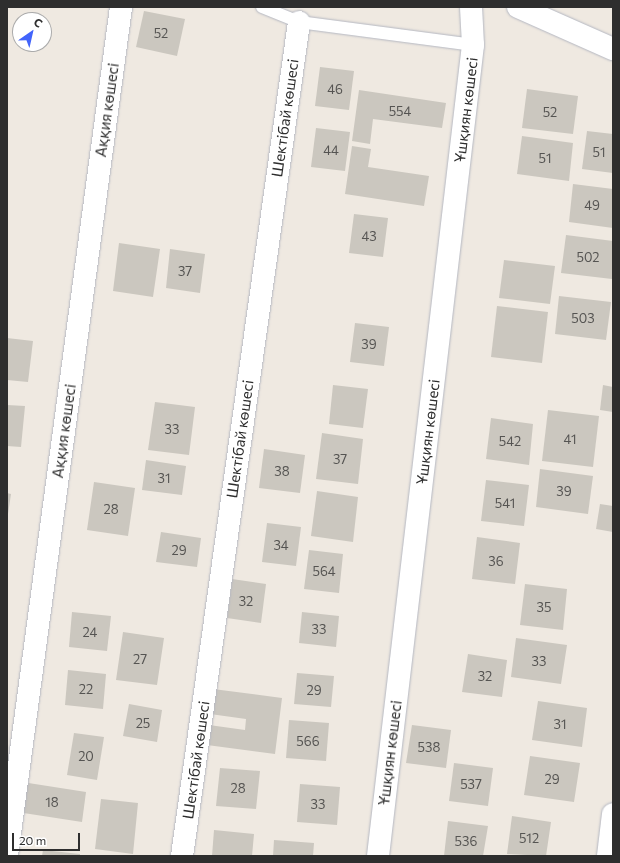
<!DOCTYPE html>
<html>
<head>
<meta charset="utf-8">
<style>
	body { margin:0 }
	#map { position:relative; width:620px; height:863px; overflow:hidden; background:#efe9e1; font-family:Commissioner,sans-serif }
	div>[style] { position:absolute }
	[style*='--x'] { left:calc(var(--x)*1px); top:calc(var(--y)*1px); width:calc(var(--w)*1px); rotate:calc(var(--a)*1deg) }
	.building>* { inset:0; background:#cbc7bf }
	.roads { filter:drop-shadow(0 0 1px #b4b7c1) drop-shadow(0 0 1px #b4b7c1) }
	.service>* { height:12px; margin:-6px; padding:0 6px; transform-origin:6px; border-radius:6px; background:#fff }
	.minor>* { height:22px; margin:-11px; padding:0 11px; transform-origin:11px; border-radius:11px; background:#fff }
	span { translate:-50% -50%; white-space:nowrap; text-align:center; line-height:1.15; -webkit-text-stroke:3px #fff; paint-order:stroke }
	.number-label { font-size:13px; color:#555452 }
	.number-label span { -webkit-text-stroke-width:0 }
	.street-label { font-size:15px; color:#2e2e2e }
	.frame { position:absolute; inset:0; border:8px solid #2e2e2e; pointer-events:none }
	.north { position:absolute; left:12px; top:12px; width:40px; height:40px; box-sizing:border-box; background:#fff; border:1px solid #ababab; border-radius:50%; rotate:34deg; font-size:11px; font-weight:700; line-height:16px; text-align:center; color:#2e2e2e }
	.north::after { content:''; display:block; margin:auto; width:14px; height:18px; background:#4264fb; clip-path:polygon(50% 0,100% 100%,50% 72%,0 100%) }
	.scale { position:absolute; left:12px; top:833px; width:68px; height:18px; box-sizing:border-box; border:2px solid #2e2e2e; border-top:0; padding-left:5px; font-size:12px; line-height:14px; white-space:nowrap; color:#2e2e2e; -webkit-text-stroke:3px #fff; paint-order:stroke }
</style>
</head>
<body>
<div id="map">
	<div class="building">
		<div style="clip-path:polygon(144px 11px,185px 19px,177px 56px,136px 47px)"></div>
		<div style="clip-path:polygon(320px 67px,354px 71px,349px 110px,315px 106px)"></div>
		<div style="clip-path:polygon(527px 89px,578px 96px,573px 134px,522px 128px)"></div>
		<div style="clip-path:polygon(359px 90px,446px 103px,442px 128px,373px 119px,370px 144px,352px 141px)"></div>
		<div style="clip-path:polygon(316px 128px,350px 132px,345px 171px,311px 167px)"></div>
		<div style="clip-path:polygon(587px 131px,613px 134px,613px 173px,582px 169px)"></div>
		<div style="clip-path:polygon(522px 136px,573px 143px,569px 181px,517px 174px)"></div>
		<div style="clip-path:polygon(352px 146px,371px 149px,368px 167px,429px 176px,424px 206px,345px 194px)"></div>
		<div style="clip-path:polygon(573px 184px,613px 189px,613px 228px,569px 222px)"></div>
		<div style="clip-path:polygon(354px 214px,388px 218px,383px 257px,349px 253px)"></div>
		<div style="clip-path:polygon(566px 235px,613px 241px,612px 279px,561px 273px)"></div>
		<div style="clip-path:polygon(119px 243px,160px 249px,153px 297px,113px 291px)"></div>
		<div style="clip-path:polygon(170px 249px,205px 254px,200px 293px,166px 288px)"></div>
		<div style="clip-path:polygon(504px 260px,555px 266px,550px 304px,499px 298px)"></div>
		<div style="clip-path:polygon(559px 296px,611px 302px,606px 340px,555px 334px)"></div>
		<div style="clip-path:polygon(497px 306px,548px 312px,542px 363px,491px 357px)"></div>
		<div style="clip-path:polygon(355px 323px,389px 327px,384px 366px,350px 362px)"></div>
		<div style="clip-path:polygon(7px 338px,33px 341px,28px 382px,7px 380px)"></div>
		<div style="clip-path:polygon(333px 385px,368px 389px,363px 428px,329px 424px)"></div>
		<div style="clip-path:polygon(603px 385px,613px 387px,613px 412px,600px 410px)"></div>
		<div style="clip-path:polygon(155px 402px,195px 407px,189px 455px,148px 450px)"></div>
		<div style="clip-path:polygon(7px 405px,25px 406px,21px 447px,7px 446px)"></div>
		<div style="clip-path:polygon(548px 410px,599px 416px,593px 467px,542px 461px)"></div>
		<div style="clip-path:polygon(491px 418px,533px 424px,529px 465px,486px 459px)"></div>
		<div style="clip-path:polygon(322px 433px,363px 439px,358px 484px,316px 479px)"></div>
		<div style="clip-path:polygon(264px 449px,305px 455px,300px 493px,259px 488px)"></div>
		<div style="clip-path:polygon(146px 460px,186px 466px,182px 495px,142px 490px)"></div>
		<div style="clip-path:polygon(540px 469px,593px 476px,588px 514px,536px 507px)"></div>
		<div style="clip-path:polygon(486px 480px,529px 485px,524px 526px,481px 521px)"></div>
		<div style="clip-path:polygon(94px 482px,135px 488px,128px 536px,87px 530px)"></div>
		<div style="clip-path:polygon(317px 491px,358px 497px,353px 542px,311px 536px)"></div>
		<div style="clip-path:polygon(7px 493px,11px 494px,8px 514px,7px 514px)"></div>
		<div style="clip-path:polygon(600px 504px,613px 506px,613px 532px,596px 529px)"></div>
		<div style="clip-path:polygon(267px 523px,301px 527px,296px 566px,262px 562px)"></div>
		<div style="clip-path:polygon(161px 532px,201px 538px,197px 567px,156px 562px)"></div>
		<div style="clip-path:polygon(477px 537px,520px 543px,515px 584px,472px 579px)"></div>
		<div style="clip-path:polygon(309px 550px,343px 554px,339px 593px,304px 589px)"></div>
		<div style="clip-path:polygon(232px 579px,266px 584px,261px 623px,227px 618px)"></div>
		<div style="clip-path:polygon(525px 584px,567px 589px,563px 630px,520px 625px)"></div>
		<div style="clip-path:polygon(72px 612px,111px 616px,107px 651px,69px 647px)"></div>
		<div style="clip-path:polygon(302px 612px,339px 616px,336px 647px,299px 643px)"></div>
		<div style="clip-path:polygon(123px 632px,164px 638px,157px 685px,116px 680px)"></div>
		<div style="clip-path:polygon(516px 638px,567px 645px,561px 684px,511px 677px)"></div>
		<div style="clip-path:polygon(468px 654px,507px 660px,502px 697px,462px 692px)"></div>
		<div style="clip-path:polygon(68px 670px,106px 674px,103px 709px,65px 705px)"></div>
		<div style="clip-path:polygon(297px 673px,334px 676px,331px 707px,294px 704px)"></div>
		<div style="clip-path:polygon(213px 689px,282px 698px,275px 754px,207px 745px,209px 725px,245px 730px,246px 719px,210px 714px)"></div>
		<div style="clip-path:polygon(538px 701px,587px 708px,582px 747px,532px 740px)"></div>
		<div style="clip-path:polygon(129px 704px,162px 710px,157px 742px,123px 736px)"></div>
		<div style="clip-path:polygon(289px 720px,329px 723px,326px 761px,286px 758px)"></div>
		<div style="clip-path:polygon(412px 725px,451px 730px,446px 768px,406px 763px)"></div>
		<div style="clip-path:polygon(74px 733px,104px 737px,97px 780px,67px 775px)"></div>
		<div style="clip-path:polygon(530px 756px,580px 763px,574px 802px,524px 795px)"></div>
		<div style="clip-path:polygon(454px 763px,493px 768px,488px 806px,449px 801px)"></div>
		<div style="clip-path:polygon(220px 768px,260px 771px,256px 809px,216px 806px)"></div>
		<div style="clip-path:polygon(22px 782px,86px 792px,82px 822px,17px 812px)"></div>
		<div style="clip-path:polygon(300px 784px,340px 787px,337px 825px,297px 822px)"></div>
		<div style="clip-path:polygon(101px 799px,138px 803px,133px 854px,95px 849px)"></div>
		<div style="clip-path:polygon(512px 816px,551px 822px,546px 856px,507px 854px)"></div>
		<div style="clip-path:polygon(448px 821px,488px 826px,483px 856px,444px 856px)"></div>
		<div style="clip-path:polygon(214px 830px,254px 834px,252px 856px,212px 856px)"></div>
		<div style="clip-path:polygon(274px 840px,314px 843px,313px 856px,273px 856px)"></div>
		<div style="clip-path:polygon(43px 850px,80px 854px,80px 856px,42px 856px)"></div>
	</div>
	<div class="roads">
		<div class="service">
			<div style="--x:262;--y:7;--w:40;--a:22"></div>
			<div style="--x:299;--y:22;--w:176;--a:7.5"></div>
		</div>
		<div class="minor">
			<div style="--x:518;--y:7;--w:104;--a:23.9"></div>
			<div style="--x:7;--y:855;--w:856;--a:-82.34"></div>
			<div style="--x:182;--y:856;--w:842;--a:-82.01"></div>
			<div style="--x:378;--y:856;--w:817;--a:-83.32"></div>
			<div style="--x:473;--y:45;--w:38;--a:-93"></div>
			<div style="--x:608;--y:856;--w:42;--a:-83.2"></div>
		</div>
	</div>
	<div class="number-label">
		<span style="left:161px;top:33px">52</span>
		<span style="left:335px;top:89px">46</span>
		<span style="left:400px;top:111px">554</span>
		<span style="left:550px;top:112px">52</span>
		<span style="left:331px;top:150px">44</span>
		<span style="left:599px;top:152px">51</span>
		<span style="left:545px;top:158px">51</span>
		<span style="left:592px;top:205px">49</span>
		<span style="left:369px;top:236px">43</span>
		<span style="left:588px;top:257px">502</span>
		<span style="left:185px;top:271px">37</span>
		<span style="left:583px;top:318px">503</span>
		<span style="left:369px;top:344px">39</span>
		<span style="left:172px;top:429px">33</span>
		<span style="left:570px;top:439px">41</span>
		<span style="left:510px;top:441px">542</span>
		<span style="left:340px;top:459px">37</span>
		<span style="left:282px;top:471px">38</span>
		<span style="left:164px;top:478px">31</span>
		<span style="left:564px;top:491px">39</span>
		<span style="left:505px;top:503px">541</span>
		<span style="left:111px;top:509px">28</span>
		<span style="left:281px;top:545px">34</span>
		<span style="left:179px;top:550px">29</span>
		<span style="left:496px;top:561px">36</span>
		<span style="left:324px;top:571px">564</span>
		<span style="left:246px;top:601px">32</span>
		<span style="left:544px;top:607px">35</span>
		<span style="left:319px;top:629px">33</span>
		<span style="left:90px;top:632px">24</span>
		<span style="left:140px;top:659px">27</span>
		<span style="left:539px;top:661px">33</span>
		<span style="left:485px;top:676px">32</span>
		<span style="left:86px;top:689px">22</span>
		<span style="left:314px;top:690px">29</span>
		<span style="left:143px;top:723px">25</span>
		<span style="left:560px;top:724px">31</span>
		<span style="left:308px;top:741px">566</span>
		<span style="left:429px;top:747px">538</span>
		<span style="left:86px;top:756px">20</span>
		<span style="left:552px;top:779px">29</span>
		<span style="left:471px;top:784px">537</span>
		<span style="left:238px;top:788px">28</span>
		<span style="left:52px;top:802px">18</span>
		<span style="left:318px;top:804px">33</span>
		<span style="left:529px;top:838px">512</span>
		<span style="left:466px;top:841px">536</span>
	</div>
	<div class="street-label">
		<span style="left:107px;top:110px;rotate:-82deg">Аққия көшесі</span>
		<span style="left:466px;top:110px;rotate:-83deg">Ұшқиян көшесі</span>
		<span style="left:285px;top:118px;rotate:-82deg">Шектібай көшесі</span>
		<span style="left:64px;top:431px;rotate:-82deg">Аққия көшесі</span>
		<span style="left:428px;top:432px;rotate:-83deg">Ұшқиян көшесі</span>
		<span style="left:240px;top:439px;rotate:-82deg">Шектібай көшесі</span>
		<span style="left:390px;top:753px;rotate:-83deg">Ұшқиян көшесі</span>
		<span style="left:196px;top:760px;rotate:-82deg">Шектібай көшесі</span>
	</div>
	<div class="frame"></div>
	<div class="north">С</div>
	<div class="scale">20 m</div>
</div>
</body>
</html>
